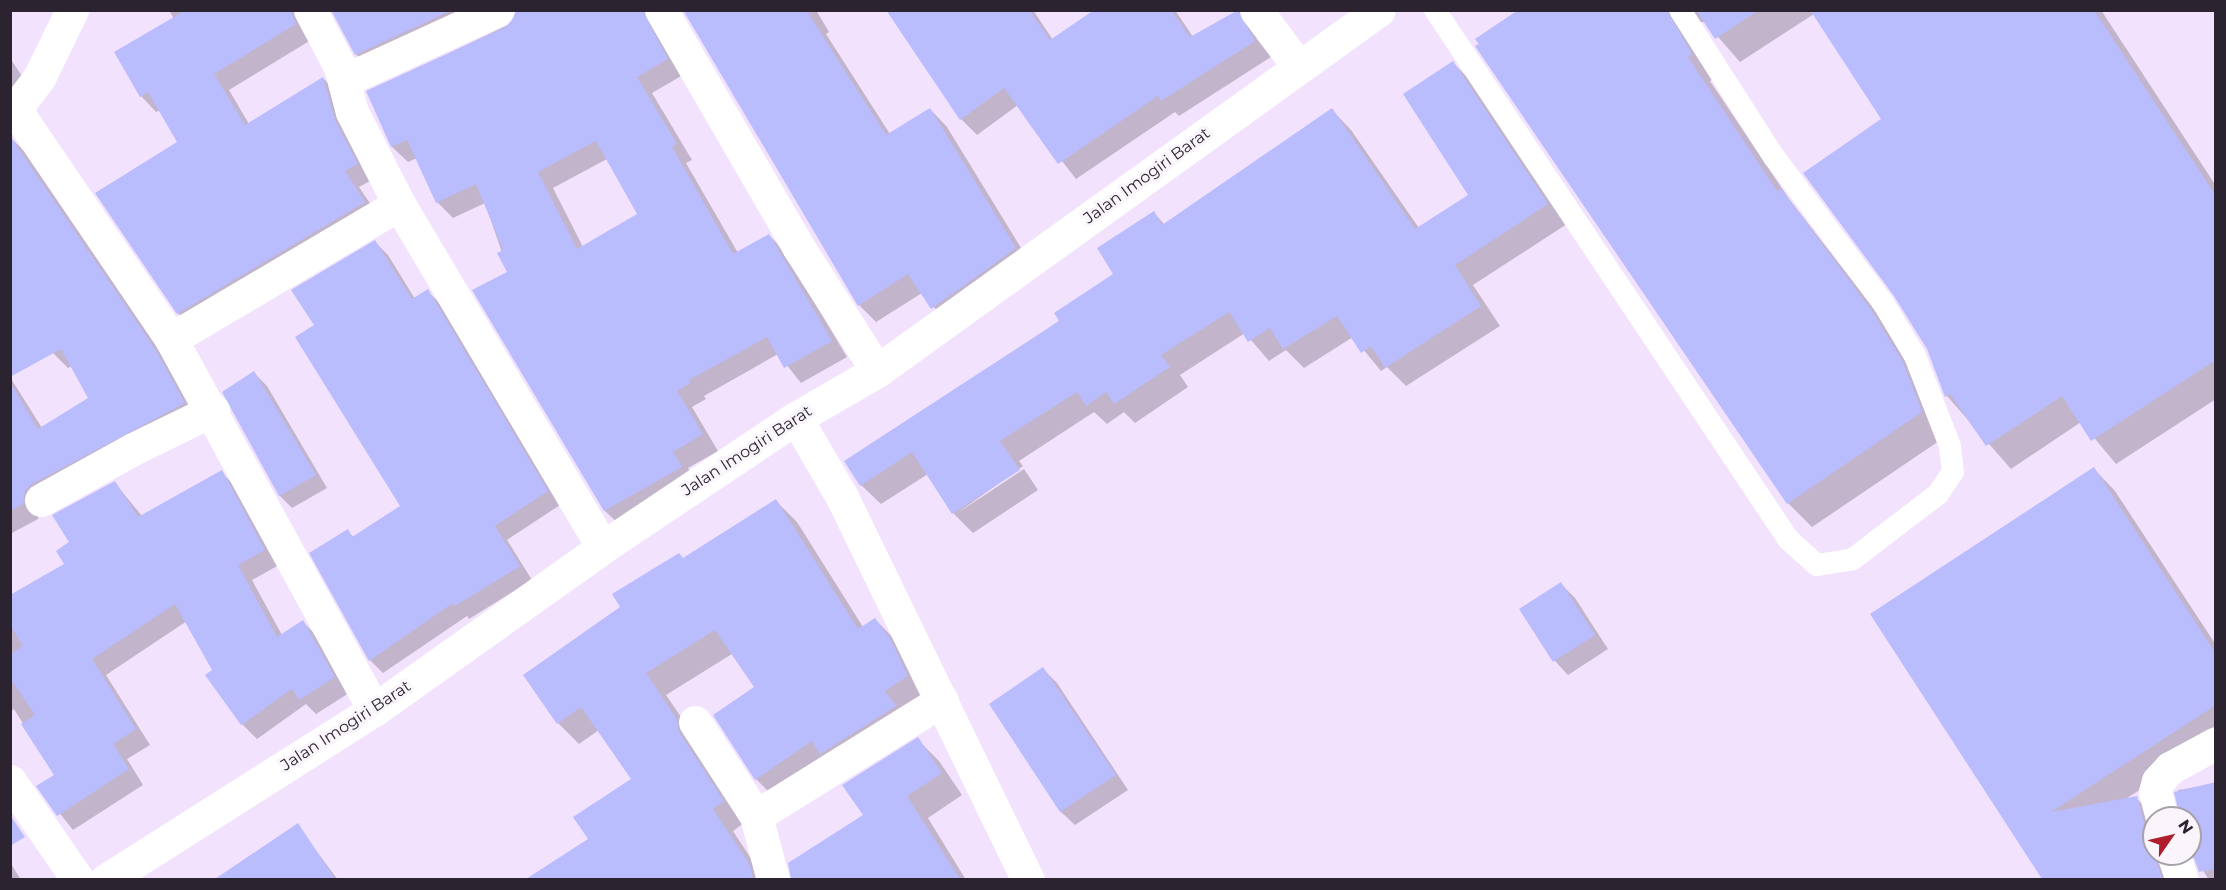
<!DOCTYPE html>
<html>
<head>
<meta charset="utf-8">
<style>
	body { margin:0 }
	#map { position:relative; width:2226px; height:890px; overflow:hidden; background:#f3e2fd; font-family:Montserrat,sans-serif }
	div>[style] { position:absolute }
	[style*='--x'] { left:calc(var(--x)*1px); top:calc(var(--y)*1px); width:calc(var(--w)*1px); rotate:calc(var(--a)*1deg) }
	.shadow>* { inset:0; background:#0003 }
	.building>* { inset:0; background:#b9bcfd }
	.service>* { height:22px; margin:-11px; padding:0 11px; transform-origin:11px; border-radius:11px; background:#fff }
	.minor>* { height:33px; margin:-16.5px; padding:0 16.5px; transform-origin:16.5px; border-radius:16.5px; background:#fff }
	.secondary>* { height:33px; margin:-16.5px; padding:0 16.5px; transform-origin:16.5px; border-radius:16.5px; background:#fff }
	span { translate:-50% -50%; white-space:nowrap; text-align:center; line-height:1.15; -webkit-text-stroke:6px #f9f5fb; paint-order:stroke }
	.street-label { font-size:16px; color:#2b232f }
	.frame { position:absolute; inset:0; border:12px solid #2b232f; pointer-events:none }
	.north { position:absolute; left:2142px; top:806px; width:60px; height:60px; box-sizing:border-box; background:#f9f5fb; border:2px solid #a7a1a9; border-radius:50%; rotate:56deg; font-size:16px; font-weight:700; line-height:24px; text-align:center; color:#2b232f }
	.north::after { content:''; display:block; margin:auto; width:21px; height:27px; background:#b01d2d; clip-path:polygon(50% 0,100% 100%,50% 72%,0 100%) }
</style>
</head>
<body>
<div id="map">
	<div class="shadow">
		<div style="clip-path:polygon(169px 10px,316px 10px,311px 40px,229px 90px,249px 124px,323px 78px,338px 94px,372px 180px,359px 187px,380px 218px,194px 329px,178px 313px,179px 142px,160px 110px,156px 112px,141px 96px,174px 19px)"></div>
		<div style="clip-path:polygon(333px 10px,508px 10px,372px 70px,356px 54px)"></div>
		<div style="clip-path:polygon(evenodd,516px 10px,650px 10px,683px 75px,652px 93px,692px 160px,686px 163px,738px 253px,769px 235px,784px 251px,847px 357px,801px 383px,778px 354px,704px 396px,706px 399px,692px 407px,718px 451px,688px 468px,697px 484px,621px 526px,605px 511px,474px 291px,509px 273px,485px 203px,453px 218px,437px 202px,417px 158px,408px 162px,392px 147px,368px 92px,514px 22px,516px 10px,607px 159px,639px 215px,583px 247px,553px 188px,607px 159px)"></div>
		<div style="clip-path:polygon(685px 10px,816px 10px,829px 32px,826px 34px,890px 134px,930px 109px,947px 127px,1032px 266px,949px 325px,922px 293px,876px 322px,859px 305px)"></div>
		<div style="clip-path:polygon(954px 10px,1033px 10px,1053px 40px,1097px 10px,1175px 10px,1193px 37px,1240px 10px,1254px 24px,1257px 39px,1271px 57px,1179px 116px,1175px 112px,1076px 179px,1018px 105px,977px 135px,961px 119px)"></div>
		<div style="clip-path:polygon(1521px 10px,2101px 10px,2216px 186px,2216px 399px,2116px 464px,2081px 422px,2011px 469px,1947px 396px,1928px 349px,1883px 120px,1814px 14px,1740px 62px,1705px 22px,1696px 22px,1715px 78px,1710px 81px,1789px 199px,1895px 336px,1945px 437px,1812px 527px,1788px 503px)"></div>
		<div style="clip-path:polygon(10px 58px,32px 91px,10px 113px)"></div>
		<div style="clip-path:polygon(1453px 63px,1472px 82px,1567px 224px,1473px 285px,1500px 326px,1406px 386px,1387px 367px,1381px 371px,1353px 337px,1304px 368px,1286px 350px,1269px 361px,1245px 333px,1180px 375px,1188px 387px,1135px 423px,1124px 412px,1107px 424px,1094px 412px,1019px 461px,1023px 466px,956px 514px,1024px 469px,1038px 490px,973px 533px,953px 513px,928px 474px,881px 504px,861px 485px,1115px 274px,1154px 213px,1165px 225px,1332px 110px,1351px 130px,1419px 228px,1470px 195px)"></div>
		<div style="clip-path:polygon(10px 137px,24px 151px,170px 366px,199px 418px,39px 506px,38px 519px,10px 534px,10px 377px,42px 428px,90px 399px,72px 366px,68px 368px,53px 353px)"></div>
		<div style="clip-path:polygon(375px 242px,388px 255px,415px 299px,427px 291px,441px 304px,560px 505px,507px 540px,532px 580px,469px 619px,467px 616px,383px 673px,370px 660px,347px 531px,354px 537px,403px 506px,316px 326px)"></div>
		<div style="clip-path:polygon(254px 373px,267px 386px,327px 488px,292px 508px,280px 496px)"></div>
		<div style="clip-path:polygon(2094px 469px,2115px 491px,2216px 645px,2216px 741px,2124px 800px,2136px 798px,2156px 818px,2154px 854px,2190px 854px,2190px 818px,2181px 818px,2178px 790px,2216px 784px,2216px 880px,2209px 880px,2195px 858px,2190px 857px,2177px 880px,2044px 880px,1872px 615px)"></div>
		<div style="clip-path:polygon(221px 472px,236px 487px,279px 565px,252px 580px,282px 635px,303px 622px,318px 637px,349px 693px,316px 714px,306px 704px,257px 739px,242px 724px,187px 621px,106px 675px,150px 745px,127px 759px,143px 785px,73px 830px,38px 786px,56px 776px,14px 709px,10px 712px,10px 597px,66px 564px,72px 543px,114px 482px,142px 516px)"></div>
		<div style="clip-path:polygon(776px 501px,797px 522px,863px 627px,875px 619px,896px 641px,928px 697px,778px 801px,756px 779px,757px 687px,732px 654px,666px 695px,698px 742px,744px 823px,733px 831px,765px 880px,563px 880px,553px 864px,590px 840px,633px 779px,599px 730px,579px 744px,558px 723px,622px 608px,684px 560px)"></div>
		<div style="clip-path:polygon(1561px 584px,1575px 598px,1608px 649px,1568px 675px,1555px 661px,1521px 609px)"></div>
		<div style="clip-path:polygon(1043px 669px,1057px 683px,1128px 790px,1075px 825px,1061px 812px,991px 704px)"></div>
		<div style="clip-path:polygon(917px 739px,939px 761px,962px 795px,928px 818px,966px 880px,792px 880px,790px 864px,865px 815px)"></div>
		<div style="clip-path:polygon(297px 825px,338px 880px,216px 880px)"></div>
		<div style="clip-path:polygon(10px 862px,21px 880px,10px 880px)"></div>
	</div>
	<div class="building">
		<div style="clip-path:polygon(186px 10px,291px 10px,296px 24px,214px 74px,245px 125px,323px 77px,335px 120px,358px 164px,345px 171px,365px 202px,177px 314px,95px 193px,177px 142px,148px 92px,140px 97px,114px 52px)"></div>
		<div style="clip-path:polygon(331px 10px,452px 10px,355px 55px)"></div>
		<div style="clip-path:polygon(evenodd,517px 10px,642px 10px,668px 59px,637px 77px,677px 144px,672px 147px,733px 254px,769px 234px,832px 341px,784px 368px,767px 337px,689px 380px,691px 383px,677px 391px,703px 434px,673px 452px,682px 467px,604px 511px,472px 290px,507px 272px,497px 253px,503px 250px,476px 184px,436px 203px,407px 140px,391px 147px,366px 91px,506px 27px,517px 10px,596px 141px,637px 214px,577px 249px,538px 172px,596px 141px)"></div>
		<div style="clip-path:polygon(683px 10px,806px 10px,886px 135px,930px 108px,1016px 248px,931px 309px,908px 274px,858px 306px)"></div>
		<div style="clip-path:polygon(886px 10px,1029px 10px,1050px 40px,1094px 10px,1171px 10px,1190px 37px,1238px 10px,1255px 41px,1161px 101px,1158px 96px,1058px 164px,1004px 88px,960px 120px)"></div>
		<div style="clip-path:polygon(1518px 10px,1667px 10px,1692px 54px,1688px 57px,1777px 191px,1781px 189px,1872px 311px,1903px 362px,1922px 412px,1787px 504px,1475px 46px,1479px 44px,1475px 39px)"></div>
		<div style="clip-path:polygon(1696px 10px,1759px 10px,1715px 39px)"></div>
		<div style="clip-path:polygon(1810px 10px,2094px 10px,2216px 196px,2216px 360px,2091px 441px,2062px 396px,1986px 446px,1950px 394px,1945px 397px,1927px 349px,1894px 296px,1803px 173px,1881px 119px)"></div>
		<div style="clip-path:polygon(1453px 61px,1548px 204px,1455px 265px,1481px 306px,1385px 368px,1371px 346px,1361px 353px,1337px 316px,1283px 349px,1270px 328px,1248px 342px,1229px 312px,1161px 355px,1170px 367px,1114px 404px,1106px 392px,1086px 406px,1077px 392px,1000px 441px,1020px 470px,952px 514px,912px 452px,860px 486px,844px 461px,1059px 321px,1054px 313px,1113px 274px,1097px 248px,1154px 211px,1162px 225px,1332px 108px,1415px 229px,1468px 195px,1403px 94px)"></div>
		<div style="clip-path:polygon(10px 136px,155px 349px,185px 403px,32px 484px,25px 491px,23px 504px,10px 511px,10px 382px,38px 429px,88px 398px,61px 349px,10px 377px)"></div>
		<div style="clip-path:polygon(375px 240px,412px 299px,428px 289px,548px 491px,495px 526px,520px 566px,455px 606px,453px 603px,369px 661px,309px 553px,348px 529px,352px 537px,400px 506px,295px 337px,314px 325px,291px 290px)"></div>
		<div style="clip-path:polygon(254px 371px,316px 475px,279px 496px,222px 392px)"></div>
		<div style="clip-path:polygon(2094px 467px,2216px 654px,2216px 705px,2051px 812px,2137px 796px,2144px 823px,2154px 834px,2154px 854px,2162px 878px,2155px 879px,2042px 879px,1870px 614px)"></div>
		<div style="clip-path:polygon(222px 470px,265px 550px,238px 565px,277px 637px,303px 620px,335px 677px,299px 700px,292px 689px,241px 725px,205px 675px,212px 670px,175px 604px,92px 659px,136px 729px,113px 744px,129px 769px,57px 816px,36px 786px,54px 775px,21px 724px,35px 715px,10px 678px,10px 654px,23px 646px,10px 625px,10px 595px,64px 564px,56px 551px,69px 542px,52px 515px,115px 481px,138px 517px)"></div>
		<div style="clip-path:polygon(776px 499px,858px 629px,875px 618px,891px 640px,908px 676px,885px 691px,896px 706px,820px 754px,812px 741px,755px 780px,713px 715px,754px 687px,715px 630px,646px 673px,677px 719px,679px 732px,724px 801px,713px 809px,750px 865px,753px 879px,526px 879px,588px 839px,573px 817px,631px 779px,581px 707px,557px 724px,523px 675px,620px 607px,612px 594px,679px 553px,683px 558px)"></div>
		<div style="clip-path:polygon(1561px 582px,1595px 635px,1553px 662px,1519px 609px)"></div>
		<div style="clip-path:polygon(1043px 667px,1116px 775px,1060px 812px,989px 704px)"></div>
		<div style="clip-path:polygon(918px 737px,942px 773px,907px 796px,960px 879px,791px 879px,788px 863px,863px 815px,842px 785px)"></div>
		<div style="clip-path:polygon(2216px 782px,2216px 869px,2199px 872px,2190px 847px,2190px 818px,2180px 818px,2174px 792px)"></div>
		<div style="clip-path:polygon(10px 815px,25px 837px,10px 846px)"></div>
		<div style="clip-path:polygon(298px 823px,335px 879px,215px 879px)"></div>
	</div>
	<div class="service">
		<div style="--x:1435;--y:10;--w:636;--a:56.28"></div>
		<div style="--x:1788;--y:539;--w:39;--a:42"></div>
		<div style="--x:1817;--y:565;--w:36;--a:-9"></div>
		<div style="--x:1853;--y:559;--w:107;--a:-37.4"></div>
		<div style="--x:1938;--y:494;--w:27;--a:-56"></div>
		<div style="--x:1953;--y:472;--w:26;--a:-97"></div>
		<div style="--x:1950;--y:446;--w:97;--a:-111.3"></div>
		<div style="--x:1915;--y:356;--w:62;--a:-121.1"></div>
		<div style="--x:1883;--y:303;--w:182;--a:-126.7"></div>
		<div style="--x:1774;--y:157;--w:174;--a:-122.6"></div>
	</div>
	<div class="minor">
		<div style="--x:310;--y:10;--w:64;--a:62.2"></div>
		<div style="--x:340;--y:67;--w:47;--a:75.1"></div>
		<div style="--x:352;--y:112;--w:103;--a:62.9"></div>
		<div style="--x:399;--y:204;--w:399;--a:59.3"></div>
		<div style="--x:661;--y:10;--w:275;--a:59.9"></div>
		<div style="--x:799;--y:248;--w:146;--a:57.6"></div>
		<div style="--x:1256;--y:10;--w:70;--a:53.1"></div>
		<div style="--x:345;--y:80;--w:168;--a:-24.6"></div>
		<div style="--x:17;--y:112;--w:274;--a:55.8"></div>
		<div style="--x:171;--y:339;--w:423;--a:61.3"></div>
		<div style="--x:10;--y:116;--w:48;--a:-52.7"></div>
		<div style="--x:39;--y:78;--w:76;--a:-64.1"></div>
		<div style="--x:171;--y:339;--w:265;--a:-30.6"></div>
		<div style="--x:796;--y:418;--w:91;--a:59.8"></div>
		<div style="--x:842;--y:497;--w:426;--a:64.1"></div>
		<div style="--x:41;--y:500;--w:105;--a:-29"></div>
		<div style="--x:133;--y:449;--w:89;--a:-26"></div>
		<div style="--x:695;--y:722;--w:112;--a:57"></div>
		<div style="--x:756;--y:816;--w:66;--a:75.1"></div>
		<div style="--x:10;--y:781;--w:120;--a:55.5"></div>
		<div style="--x:756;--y:816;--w:219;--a:-31.9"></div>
		<div style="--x:2162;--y:818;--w:27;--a:-105"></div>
		<div style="--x:2155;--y:792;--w:11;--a:-75"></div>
		<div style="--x:2158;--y:781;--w:18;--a:-47"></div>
		<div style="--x:2170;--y:768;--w:52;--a:-28.5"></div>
		<div style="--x:2173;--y:854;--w:28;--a:71"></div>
	</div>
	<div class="secondary">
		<div style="--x:106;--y:880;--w:317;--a:-32.4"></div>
		<div style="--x:374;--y:710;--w:281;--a:-35.4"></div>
		<div style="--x:603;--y:547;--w:232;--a:-33.8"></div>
		<div style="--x:796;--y:418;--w:94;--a:-30.1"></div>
		<div style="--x:877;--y:371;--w:618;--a:-35.72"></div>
	</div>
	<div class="street-label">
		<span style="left:1147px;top:176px;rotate:-36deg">Jalan Imogiri Barat</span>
		<span style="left:747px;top:451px;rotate:-33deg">Jalan Imogiri Barat</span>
		<span style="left:346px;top:726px;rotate:-33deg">Jalan Imogiri Barat</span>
	</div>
	<div class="frame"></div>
	<div class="north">N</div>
</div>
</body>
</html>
